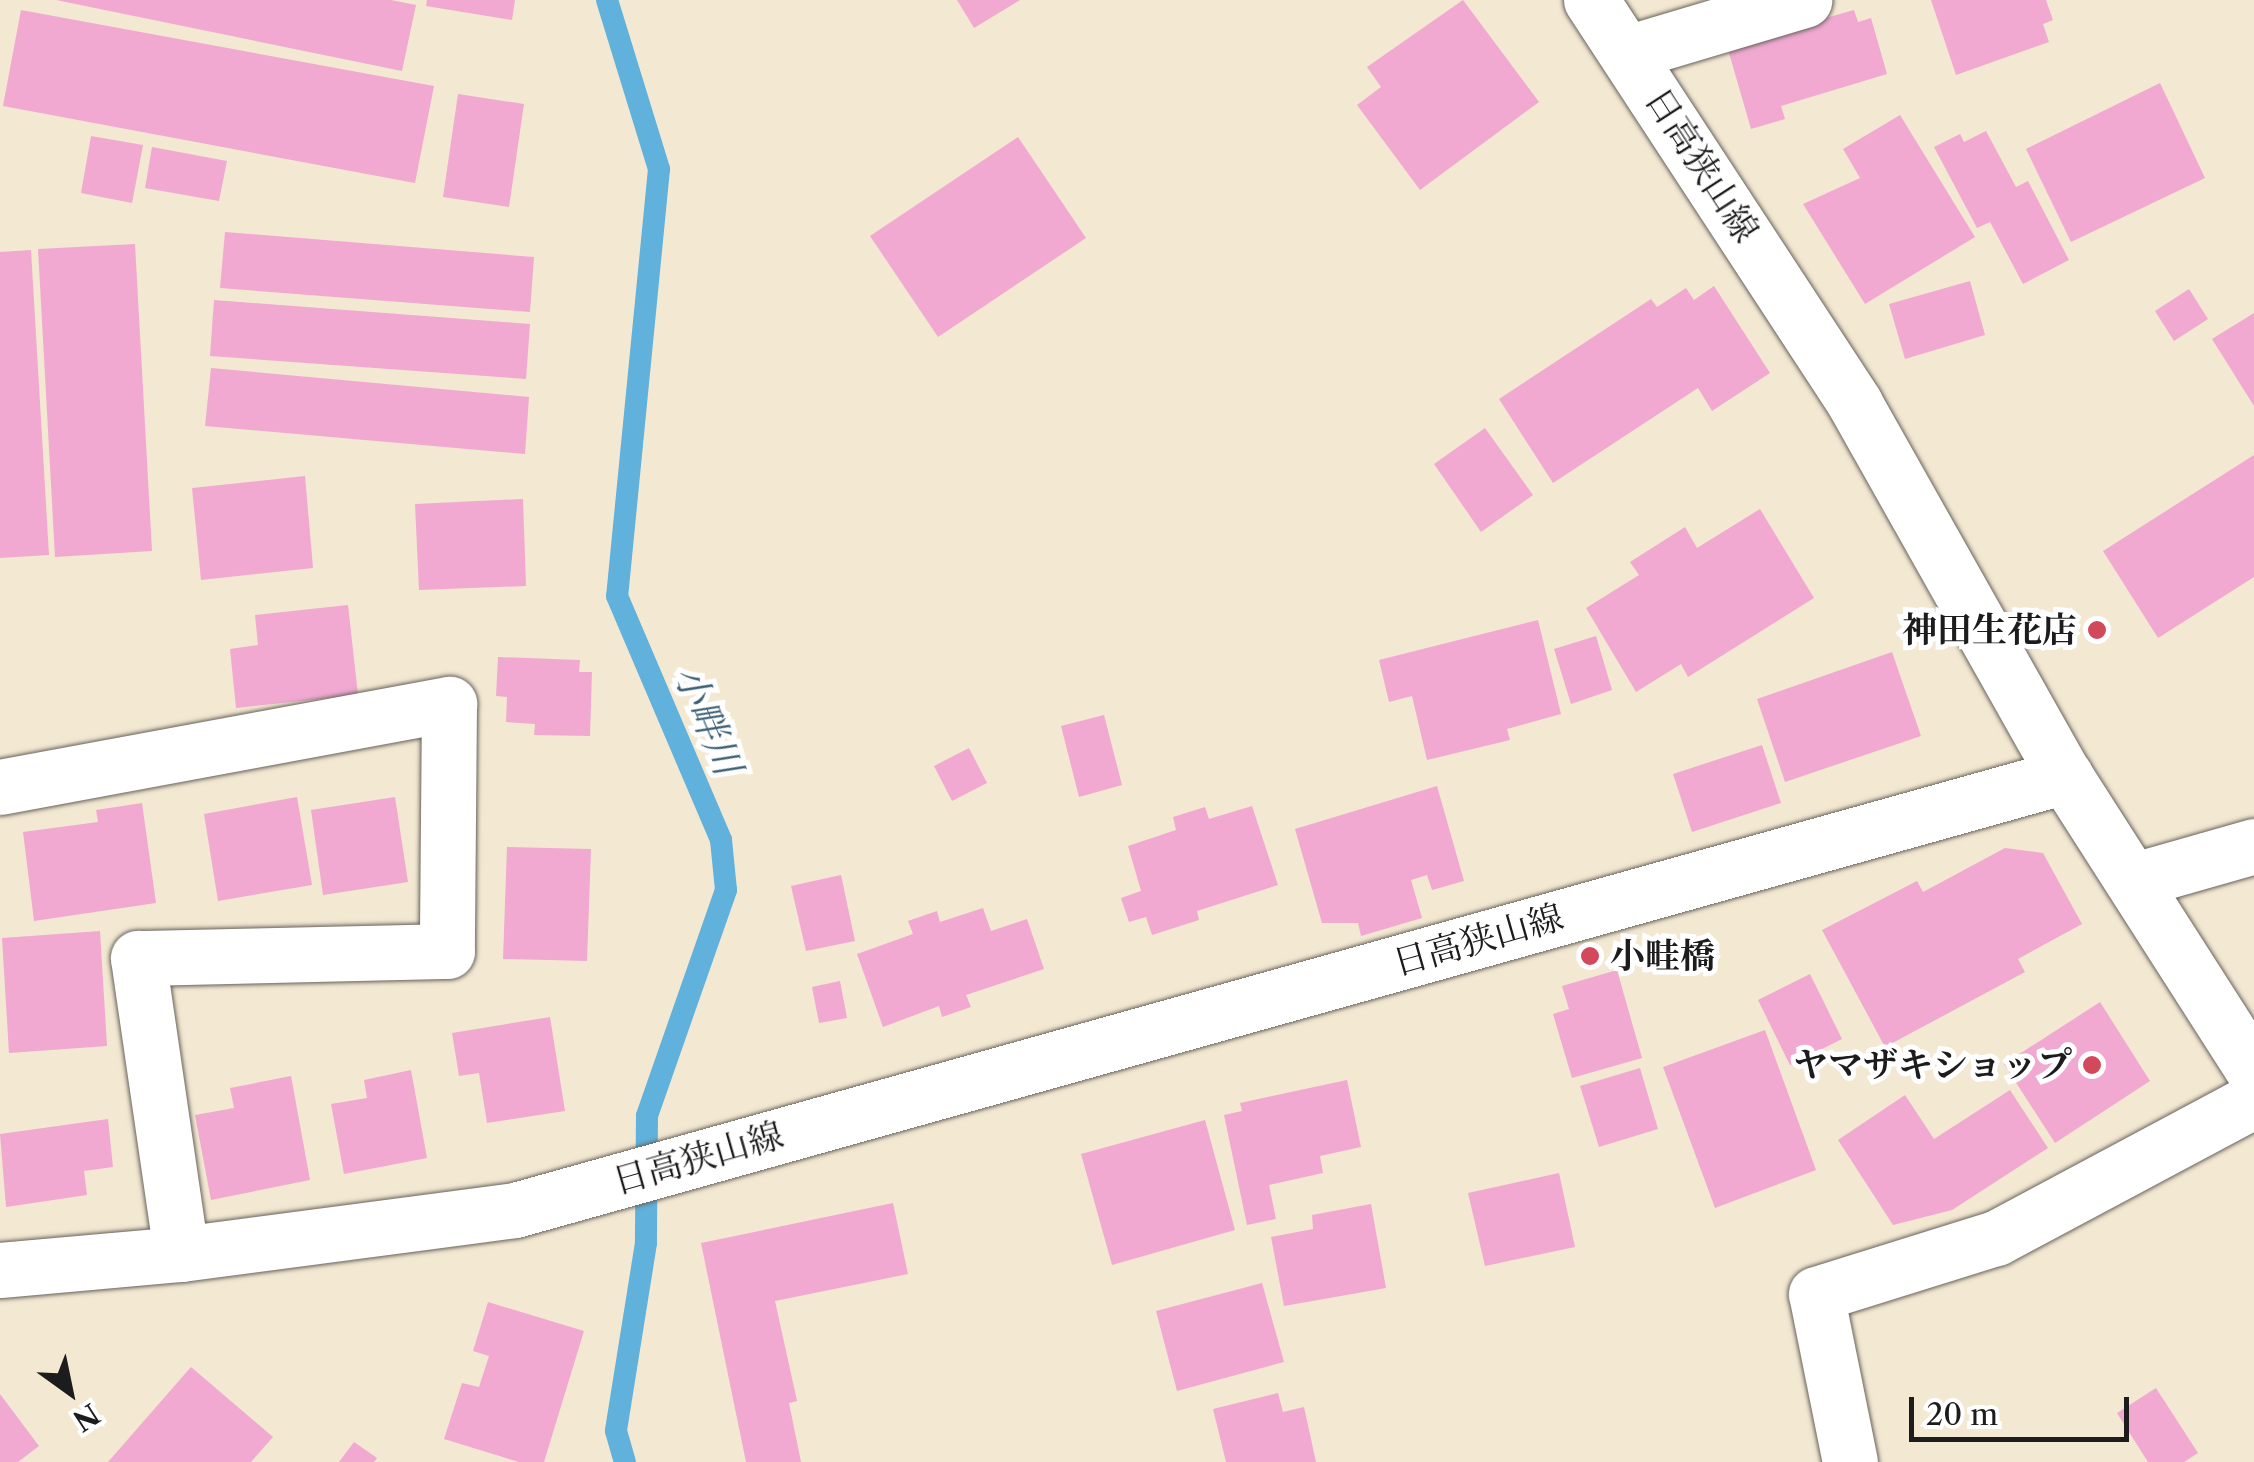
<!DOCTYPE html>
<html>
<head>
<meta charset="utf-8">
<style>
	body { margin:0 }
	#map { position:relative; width:2254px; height:1462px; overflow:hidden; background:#f3e8d2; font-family:"Libre Caslon Text","Noto Serif JP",serif }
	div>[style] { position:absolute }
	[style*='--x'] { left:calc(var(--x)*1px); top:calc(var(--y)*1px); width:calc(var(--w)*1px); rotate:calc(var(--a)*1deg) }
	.stream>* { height:22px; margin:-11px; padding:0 11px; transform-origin:11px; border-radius:11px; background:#60b1db }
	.building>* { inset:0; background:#f1a9d1 }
	.roads { filter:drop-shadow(0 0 2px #67635c) drop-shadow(0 0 2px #67635c) }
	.street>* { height:55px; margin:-27.5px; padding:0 27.5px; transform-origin:27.5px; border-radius:27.5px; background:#fff }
	.secondary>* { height:55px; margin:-27.5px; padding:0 27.5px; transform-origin:27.5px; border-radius:27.5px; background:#fff }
	.dots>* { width:28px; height:28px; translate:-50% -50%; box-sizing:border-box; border:5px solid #fff; border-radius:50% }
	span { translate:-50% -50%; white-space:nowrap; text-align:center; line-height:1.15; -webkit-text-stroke:10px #fff; paint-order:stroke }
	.street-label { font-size:35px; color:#1c1c1c }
	.poi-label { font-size:35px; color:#1c1c1c; font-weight:700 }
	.right { translate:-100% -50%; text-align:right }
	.left { translate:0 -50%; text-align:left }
	.water-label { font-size:38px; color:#3b5f72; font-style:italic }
	.north { position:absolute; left:20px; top:1342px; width:100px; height:100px; -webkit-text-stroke:8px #fff; paint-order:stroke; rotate:147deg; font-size:28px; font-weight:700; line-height:40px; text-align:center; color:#1c1c1c }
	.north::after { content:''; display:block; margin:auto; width:35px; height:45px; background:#1c1c1c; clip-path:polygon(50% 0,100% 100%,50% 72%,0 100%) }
	.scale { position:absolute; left:1909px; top:1397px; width:220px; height:45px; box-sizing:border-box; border:5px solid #1c1c1c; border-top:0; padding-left:12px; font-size:30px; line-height:35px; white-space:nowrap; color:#1c1c1c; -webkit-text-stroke:8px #fff; paint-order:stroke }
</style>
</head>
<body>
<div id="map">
	<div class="stream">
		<div style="--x:607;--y:0;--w:177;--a:72.9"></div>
		<div style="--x:659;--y:169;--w:429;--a:95.6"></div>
		<div style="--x:617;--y:596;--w:265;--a:66.9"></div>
		<div style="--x:721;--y:840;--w:50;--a:84.3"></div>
		<div style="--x:726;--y:890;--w:239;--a:109.3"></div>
		<div style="--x:647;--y:1116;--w:127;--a:90.5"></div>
		<div style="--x:646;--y:1243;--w:190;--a:99.1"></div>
		<div style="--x:616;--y:1431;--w:32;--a:74"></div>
	</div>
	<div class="building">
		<div style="clip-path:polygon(56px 0,391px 0,416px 5px,402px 71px)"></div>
		<div style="clip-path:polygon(427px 0,515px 0,512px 20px,426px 6px)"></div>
		<div style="clip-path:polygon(957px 0,1020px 0,974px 28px)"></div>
		<div style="clip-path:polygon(1463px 0,1539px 102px,1420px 190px,1357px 105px,1381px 87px,1367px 67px)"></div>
		<div style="clip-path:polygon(1931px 0,2046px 0,2053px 20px,2043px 24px,2049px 42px,1956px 75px)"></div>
		<div style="clip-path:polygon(21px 10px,434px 86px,415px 183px,3px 106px)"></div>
		<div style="clip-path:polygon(1854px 10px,1858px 22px,1871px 18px,1887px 74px,1781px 106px,1785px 119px,1751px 129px,1727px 46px)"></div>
		<div style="clip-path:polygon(2160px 83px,2205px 178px,2071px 242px,2026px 149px)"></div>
		<div style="clip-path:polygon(458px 94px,524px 104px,509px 207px,443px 197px)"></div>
		<div style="clip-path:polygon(1900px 115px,1975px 237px,1865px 304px,1803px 204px,1860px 178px,1843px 149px)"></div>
		<div style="clip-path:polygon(1986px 131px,2016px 187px,2028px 181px,2069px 260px,2023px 284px,1990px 222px,1977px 228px,1934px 147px,1960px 134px,1964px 142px)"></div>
		<div style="clip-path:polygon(91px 136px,143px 145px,132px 203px,81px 193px)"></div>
		<div style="clip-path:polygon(1018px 137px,1086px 238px,938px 337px,870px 236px)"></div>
		<div style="clip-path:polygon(152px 147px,227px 161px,219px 201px,145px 188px)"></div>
		<div style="clip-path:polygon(225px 232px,534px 257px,530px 312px,220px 288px)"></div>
		<div style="clip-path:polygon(135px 244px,152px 551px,55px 557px,38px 249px)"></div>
		<div style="clip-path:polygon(31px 250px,49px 555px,0 558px,0 252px)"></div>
		<div style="clip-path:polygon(1970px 281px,1985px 335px,1905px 359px,1889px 304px)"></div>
		<div style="clip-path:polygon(1714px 286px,1770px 373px,1712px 411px,1698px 388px,1553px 483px,1499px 399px,1651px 299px,1657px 307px,1686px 288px,1694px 300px)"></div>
		<div style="clip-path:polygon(2189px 289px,2208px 319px,2174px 341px,2155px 311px)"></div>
		<div style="clip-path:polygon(214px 300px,530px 324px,526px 379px,210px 356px)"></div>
		<div style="clip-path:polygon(2254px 313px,2254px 406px,2212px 339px)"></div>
		<div style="clip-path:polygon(211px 368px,529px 397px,525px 454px,205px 426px)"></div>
		<div style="clip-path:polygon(1485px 428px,1533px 495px,1481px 532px,1434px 464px)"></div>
		<div style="clip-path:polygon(2254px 455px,2254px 577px,2158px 638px,2103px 551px)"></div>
		<div style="clip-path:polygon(305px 476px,313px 568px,201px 580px,192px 488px)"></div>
		<div style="clip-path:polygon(523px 499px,526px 586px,419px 590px,415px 504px)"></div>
		<div style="clip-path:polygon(1760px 509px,1814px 598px,1688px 677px,1681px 664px,1636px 692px,1586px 608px,1639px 575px,1630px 562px,1685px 527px,1697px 548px)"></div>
		<div style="clip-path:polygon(348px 605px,358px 695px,236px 708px,230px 649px,258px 645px,255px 615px)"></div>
		<div style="clip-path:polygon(1538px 620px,1561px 714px,1507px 729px,1510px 740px,1427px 760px,1412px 696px,1389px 702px,1379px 660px)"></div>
		<div style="clip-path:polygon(1596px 636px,1612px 690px,1571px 704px,1554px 649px)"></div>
		<div style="clip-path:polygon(1892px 652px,1921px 736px,1785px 782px,1757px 699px)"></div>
		<div style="clip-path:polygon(498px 657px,580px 660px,579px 672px,592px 672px,590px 736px,534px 735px,535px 724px,506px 722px,507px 697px,496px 696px)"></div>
		<div style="clip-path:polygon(1104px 715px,1122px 785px,1079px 797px,1061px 726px)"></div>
		<div style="clip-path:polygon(1762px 745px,1781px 803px,1692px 832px,1673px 774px)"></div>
		<div style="clip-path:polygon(969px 748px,987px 783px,952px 801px,934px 766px)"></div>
		<div style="clip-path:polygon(1437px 786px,1464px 881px,1432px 890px,1427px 875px,1411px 880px,1422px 918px,1361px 936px,1358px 923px,1322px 923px,1295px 829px)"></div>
		<div style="clip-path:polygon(297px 797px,312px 885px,218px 901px,204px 814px)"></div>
		<div style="clip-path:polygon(395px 797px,408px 882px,323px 895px,311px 810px)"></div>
		<div style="clip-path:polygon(142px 803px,156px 903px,34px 921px,23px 832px,98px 822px,96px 810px)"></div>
		<div style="clip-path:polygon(1252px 806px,1278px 885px,1197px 911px,1199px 920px,1152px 935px,1146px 917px,1129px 922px,1121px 898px,1141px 891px,1128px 846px,1176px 830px,1173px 817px,1205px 807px,1209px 819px)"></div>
		<div style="clip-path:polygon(507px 847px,591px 849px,587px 961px,503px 959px)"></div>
		<div style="clip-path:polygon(2005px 848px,2043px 853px,2082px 924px,2018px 959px,2025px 972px,1885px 1047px,1822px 930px,1917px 881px,1923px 892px)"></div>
		<div style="clip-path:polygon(841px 875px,855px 941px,806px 951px,791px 886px)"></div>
		<div style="clip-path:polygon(983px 908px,991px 931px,1027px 919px,1044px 969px,966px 995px,971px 1007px,942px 1017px,939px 1006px,883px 1027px,857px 954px,913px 934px,908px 921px,937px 911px,940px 922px)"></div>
		<div style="clip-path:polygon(100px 931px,107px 1046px,9px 1053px,2px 938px)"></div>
		<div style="clip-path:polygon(1617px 970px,1642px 1058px,1572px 1078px,1553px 1014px,1569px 1009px,1562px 986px)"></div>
		<div style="clip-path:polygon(1810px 974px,1842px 1039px,1790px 1065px,1758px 1000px)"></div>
		<div style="clip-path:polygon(840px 981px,847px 1018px,819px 1023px,812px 987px)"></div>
		<div style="clip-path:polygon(2100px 1002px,2150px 1081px,2055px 1143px,2004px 1064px)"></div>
		<div style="clip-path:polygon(550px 1017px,565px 1111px,487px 1123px,479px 1073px,459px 1076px,452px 1033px)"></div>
		<div style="clip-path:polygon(1765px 1030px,1816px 1170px,1715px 1208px,1663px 1067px)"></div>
		<div style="clip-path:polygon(1640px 1068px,1658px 1129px,1599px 1147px,1580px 1086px)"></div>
		<div style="clip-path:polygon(411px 1070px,427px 1158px,344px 1174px,331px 1104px,367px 1098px,364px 1080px)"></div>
		<div style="clip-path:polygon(291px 1076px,310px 1180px,211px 1200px,195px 1115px,234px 1108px,230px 1088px)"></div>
		<div style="clip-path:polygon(1347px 1080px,1361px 1147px,1320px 1156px,1323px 1173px,1269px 1185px,1276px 1219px,1247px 1225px,1224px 1115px,1242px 1111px,1240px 1103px)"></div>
		<div style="clip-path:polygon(2010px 1090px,2048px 1148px,1952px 1210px,1893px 1225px,1838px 1140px,1905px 1095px,1934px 1139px)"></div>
		<div style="clip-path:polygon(108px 1119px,113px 1167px,84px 1171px,87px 1195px,6px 1207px,0 1134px)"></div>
		<div style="clip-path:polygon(1205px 1120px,1235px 1230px,1112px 1265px,1081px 1154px)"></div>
		<div style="clip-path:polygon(1559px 1173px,1575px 1247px,1485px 1266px,1468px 1193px)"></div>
		<div style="clip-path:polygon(893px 1203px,908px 1274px,775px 1301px,797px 1401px,789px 1403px,801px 1462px,746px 1462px,701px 1243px)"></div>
		<div style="clip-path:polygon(1371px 1204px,1386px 1288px,1284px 1306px,1271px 1237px,1313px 1229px,1312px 1215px)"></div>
		<div style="clip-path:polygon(1262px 1283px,1284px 1362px,1177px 1391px,1156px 1311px)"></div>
		<div style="clip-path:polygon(488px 1302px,584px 1331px,544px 1462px,519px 1462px,444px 1439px,462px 1383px,479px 1387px,489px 1356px,473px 1351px)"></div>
		<div style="clip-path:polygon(191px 1367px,273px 1437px,251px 1462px,108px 1462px)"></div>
		<div style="clip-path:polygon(2156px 1388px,2198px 1453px,2184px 1462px,2148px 1462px,2117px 1413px)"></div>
		<div style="clip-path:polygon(1278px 1393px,1283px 1412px,1304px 1407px,1316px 1462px,1226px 1462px,1213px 1409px)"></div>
		<div style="clip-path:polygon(0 1394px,39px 1446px,18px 1462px,0 1462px)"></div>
		<div style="clip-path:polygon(354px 1442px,377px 1458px,374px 1462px,339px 1462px)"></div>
	</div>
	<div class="roads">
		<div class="street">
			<div style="--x:1630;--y:52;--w:182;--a:-16.6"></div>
			<div style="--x:0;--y:787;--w:457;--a:-10.5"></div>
			<div style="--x:449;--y:704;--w:247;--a:90.5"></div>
			<div style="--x:447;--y:951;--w:309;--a:178.7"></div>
			<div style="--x:138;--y:958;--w:299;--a:81.7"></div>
			<div style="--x:2135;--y:880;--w:124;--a:-15.9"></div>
			<div style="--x:1850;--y:1462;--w:171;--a:-101.4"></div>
			<div style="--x:1816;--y:1294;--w:189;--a:-17.3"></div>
			<div style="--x:1996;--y:1238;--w:293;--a:-28.1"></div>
		</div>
		<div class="secondary">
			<div style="--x:1591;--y:0;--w:483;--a:56.8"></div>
			<div style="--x:1855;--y:404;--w:427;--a:60.6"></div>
			<div style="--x:2065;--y:776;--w:350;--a:57.4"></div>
			<div style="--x:0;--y:1270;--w:182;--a:-5.1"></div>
			<div style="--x:181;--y:1254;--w:337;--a:-7.5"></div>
			<div style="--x:515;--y:1210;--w:1610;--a:-15.64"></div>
		</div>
	</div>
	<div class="dots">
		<div style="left:2097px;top:630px;background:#d1495b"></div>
		<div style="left:1590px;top:956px;background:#d1495b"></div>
		<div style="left:2092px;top:1065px;background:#d1495b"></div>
	</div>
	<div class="street-label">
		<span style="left:1702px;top:165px;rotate:57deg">日高狭山線</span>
		<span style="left:1478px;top:940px;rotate:-16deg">日高狭山線</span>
		<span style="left:698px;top:1158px;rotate:-16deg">日高狭山線</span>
	</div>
	<div class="poi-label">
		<span class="right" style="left:2077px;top:630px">神田生花店</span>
		<span class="left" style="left:1610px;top:956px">小畦橋</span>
		<span class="right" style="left:2072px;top:1065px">ヤマザキショップ</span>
	</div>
	<div class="water-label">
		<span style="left:708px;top:720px;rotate:67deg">小畔川</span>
	</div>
	<div class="north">N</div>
	<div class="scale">20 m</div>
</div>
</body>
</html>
